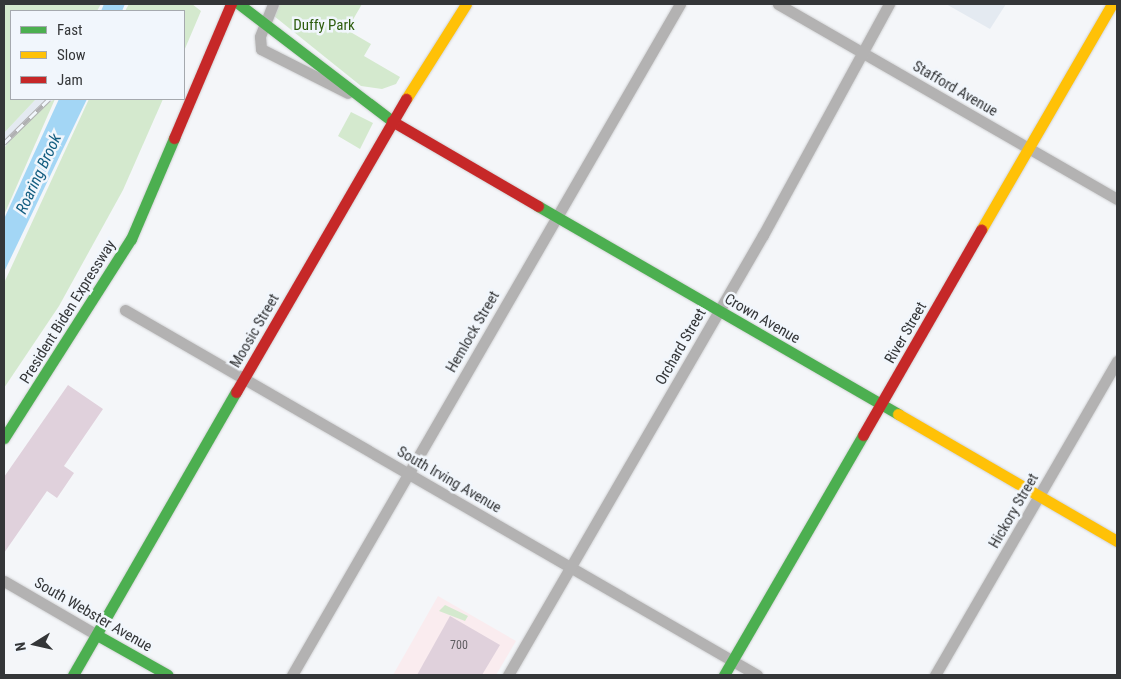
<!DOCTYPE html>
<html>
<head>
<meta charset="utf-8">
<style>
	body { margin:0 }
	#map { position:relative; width:1121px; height:679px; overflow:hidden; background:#f4f6f9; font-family:"Roboto Condensed",sans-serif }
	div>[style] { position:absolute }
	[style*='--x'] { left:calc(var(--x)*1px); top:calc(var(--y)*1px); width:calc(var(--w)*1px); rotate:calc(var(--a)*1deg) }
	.built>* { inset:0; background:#e4eaf1 }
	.education>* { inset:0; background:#faecef }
	.green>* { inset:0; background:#d4e9ce }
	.water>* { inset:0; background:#a3d6f5 }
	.building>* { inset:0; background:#e0d1dc }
	.roads { filter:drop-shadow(0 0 1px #d2d3d5) drop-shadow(0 0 1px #d2d3d5) }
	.street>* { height:11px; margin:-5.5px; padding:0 5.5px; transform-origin:5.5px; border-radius:5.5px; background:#b3b2b2 }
	.fast>* { height:11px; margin:-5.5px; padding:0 5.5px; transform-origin:5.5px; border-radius:5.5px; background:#4caf50 }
	.slow>* { height:11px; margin:-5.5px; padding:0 5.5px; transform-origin:5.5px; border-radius:5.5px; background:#ffc107 }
	.jam>* { height:11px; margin:-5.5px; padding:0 5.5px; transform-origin:5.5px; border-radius:5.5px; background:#c62828 }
	.rail>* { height:5px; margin-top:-2.5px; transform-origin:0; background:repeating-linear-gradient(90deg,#f1f6fc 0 9px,#b0b0b2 0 18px); box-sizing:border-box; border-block:1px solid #b0b0b2 }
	span { translate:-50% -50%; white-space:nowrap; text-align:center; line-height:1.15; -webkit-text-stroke:5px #f1f6fc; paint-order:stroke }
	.number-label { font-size:12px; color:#5f5d61 }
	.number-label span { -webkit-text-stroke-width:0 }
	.park-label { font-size:15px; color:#2e5d0e }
	.street-label { font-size:15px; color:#343638 }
	.water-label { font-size:16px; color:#145e81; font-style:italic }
	.frame { position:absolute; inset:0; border:5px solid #343638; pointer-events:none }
	.legend { position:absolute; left:10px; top:10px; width:175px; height:90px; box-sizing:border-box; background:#f1f6fc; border:1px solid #a5a9ae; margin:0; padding:6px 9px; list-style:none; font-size:15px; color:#343638 }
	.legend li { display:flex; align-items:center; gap:10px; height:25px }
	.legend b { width:25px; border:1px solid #a5a9ae }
	.north { position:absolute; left:10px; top:619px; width:50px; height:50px; -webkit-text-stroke:4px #f1f6fc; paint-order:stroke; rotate:260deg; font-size:14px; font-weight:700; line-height:20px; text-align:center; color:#343638 }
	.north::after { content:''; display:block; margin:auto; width:18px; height:22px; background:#343638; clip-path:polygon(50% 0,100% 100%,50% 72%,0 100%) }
</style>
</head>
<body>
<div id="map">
	<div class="built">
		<div style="clip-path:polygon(946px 4px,1006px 4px,990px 29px)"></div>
		<div style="clip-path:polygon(36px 99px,55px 99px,34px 112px,4px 148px,4px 133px)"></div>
	</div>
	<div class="education">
		<div style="clip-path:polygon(438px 596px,516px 641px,496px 675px,393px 675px)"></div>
	</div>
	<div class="green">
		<div style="clip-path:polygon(4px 4px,101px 4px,97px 11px,11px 11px,11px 99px,36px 99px,4px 133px)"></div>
		<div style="clip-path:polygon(129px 4px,192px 4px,201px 11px,184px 51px,184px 11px,125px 11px)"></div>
		<div style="clip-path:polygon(279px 4px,362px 4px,347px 30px,371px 44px,364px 56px,400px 77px,396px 84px,382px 89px,361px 86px,274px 16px)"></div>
		<div style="clip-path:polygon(55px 99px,4px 215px,4px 148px,34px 112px)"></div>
		<div style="clip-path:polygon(89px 99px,163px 99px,123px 190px,59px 306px,4px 388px,4px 283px)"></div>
		<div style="clip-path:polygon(351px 112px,373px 123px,360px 149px,338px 136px)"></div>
		<div style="clip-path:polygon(445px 605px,468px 616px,465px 621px,439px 611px)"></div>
	</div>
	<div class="water">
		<div style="clip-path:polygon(104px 4px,125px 4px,122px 11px,101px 11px)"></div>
		<div style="clip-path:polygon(59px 99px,87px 99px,4px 272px,4px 219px)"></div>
	</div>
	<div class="building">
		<div style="clip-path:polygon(68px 385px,103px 409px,64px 466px,74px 473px,57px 498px,47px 491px,4px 553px,4px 477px)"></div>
		<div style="clip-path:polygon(450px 616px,500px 645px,482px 675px,417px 675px)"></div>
	</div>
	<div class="roads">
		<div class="street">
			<div style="--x:273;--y:4;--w:35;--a:112"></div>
			<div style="--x:260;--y:37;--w:12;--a:85"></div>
			<div style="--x:261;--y:49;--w:97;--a:26.8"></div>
			<div style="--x:778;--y:4;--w:391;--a:29.9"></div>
			<div style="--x:125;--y:310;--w:730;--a:30.01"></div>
			<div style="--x:4;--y:581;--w:108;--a:30.1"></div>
			<div style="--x:292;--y:675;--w:775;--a:-59.96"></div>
			<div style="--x:508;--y:675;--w:509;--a:-59.91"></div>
			<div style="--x:763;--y:235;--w:263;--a:-61.4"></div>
			<div style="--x:935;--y:675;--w:363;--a:-59.9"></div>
		</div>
		<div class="fast">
			<div style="--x:239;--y:4;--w:193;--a:37.4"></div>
			<div style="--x:538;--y:206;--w:416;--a:30"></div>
			<div style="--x:4;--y:438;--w:236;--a:-57.5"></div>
			<div style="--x:131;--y:239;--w:110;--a:-66.9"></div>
			<div style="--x:97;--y:635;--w:81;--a:29.4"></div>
			<div style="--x:73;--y:675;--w:327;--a:-60.1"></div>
			<div style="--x:724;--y:675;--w:277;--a:-59.9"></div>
		</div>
		<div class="slow">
			<div style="--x:406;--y:99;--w:112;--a:-57.7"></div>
			<div style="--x:981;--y:230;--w:261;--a:-59.9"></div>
			<div style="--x:898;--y:414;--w:253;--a:30.1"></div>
		</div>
		<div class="jam">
			<div style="--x:392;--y:121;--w:169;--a:30.2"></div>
			<div style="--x:174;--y:138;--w:146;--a:-67"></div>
			<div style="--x:236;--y:392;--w:339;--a:-59.9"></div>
			<div style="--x:863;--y:435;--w:237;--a:-60.1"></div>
		</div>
	</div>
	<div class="rail">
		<div style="--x:4;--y:143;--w:63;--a:-44.4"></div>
	</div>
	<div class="number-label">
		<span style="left:459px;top:646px">700</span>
	</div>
	<div class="park-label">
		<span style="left:324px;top:26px">Duffy Park</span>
	</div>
	<div class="street-label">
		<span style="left:955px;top:89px;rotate:30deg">Stafford Avenue</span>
		<span style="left:68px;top:312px;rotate:-58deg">President Biden Expressway</span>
		<span style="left:762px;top:319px;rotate:30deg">Crown Avenue</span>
		<span style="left:255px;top:331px;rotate:-60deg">Moosic Street</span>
		<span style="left:473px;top:332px;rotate:-60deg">Hemlock Street</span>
		<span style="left:906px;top:333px;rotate:-60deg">River Street</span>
		<span style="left:681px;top:347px;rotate:-60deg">Orchard Street</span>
		<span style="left:449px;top:480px;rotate:30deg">South Irving Avenue</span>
		<span style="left:1014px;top:511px;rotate:-60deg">Hickory Street</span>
		<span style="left:93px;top:615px;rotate:30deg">South Webster Avenue</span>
	</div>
	<div class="water-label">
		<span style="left:39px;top:174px;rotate:-65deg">Roaring Brook</span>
	</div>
	<div class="frame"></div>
	<ul class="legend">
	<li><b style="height:6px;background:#4caf50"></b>Fast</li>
	<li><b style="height:6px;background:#ffc107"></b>Slow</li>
	<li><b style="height:6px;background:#c62828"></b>Jam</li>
	</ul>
	<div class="north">N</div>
</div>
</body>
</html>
